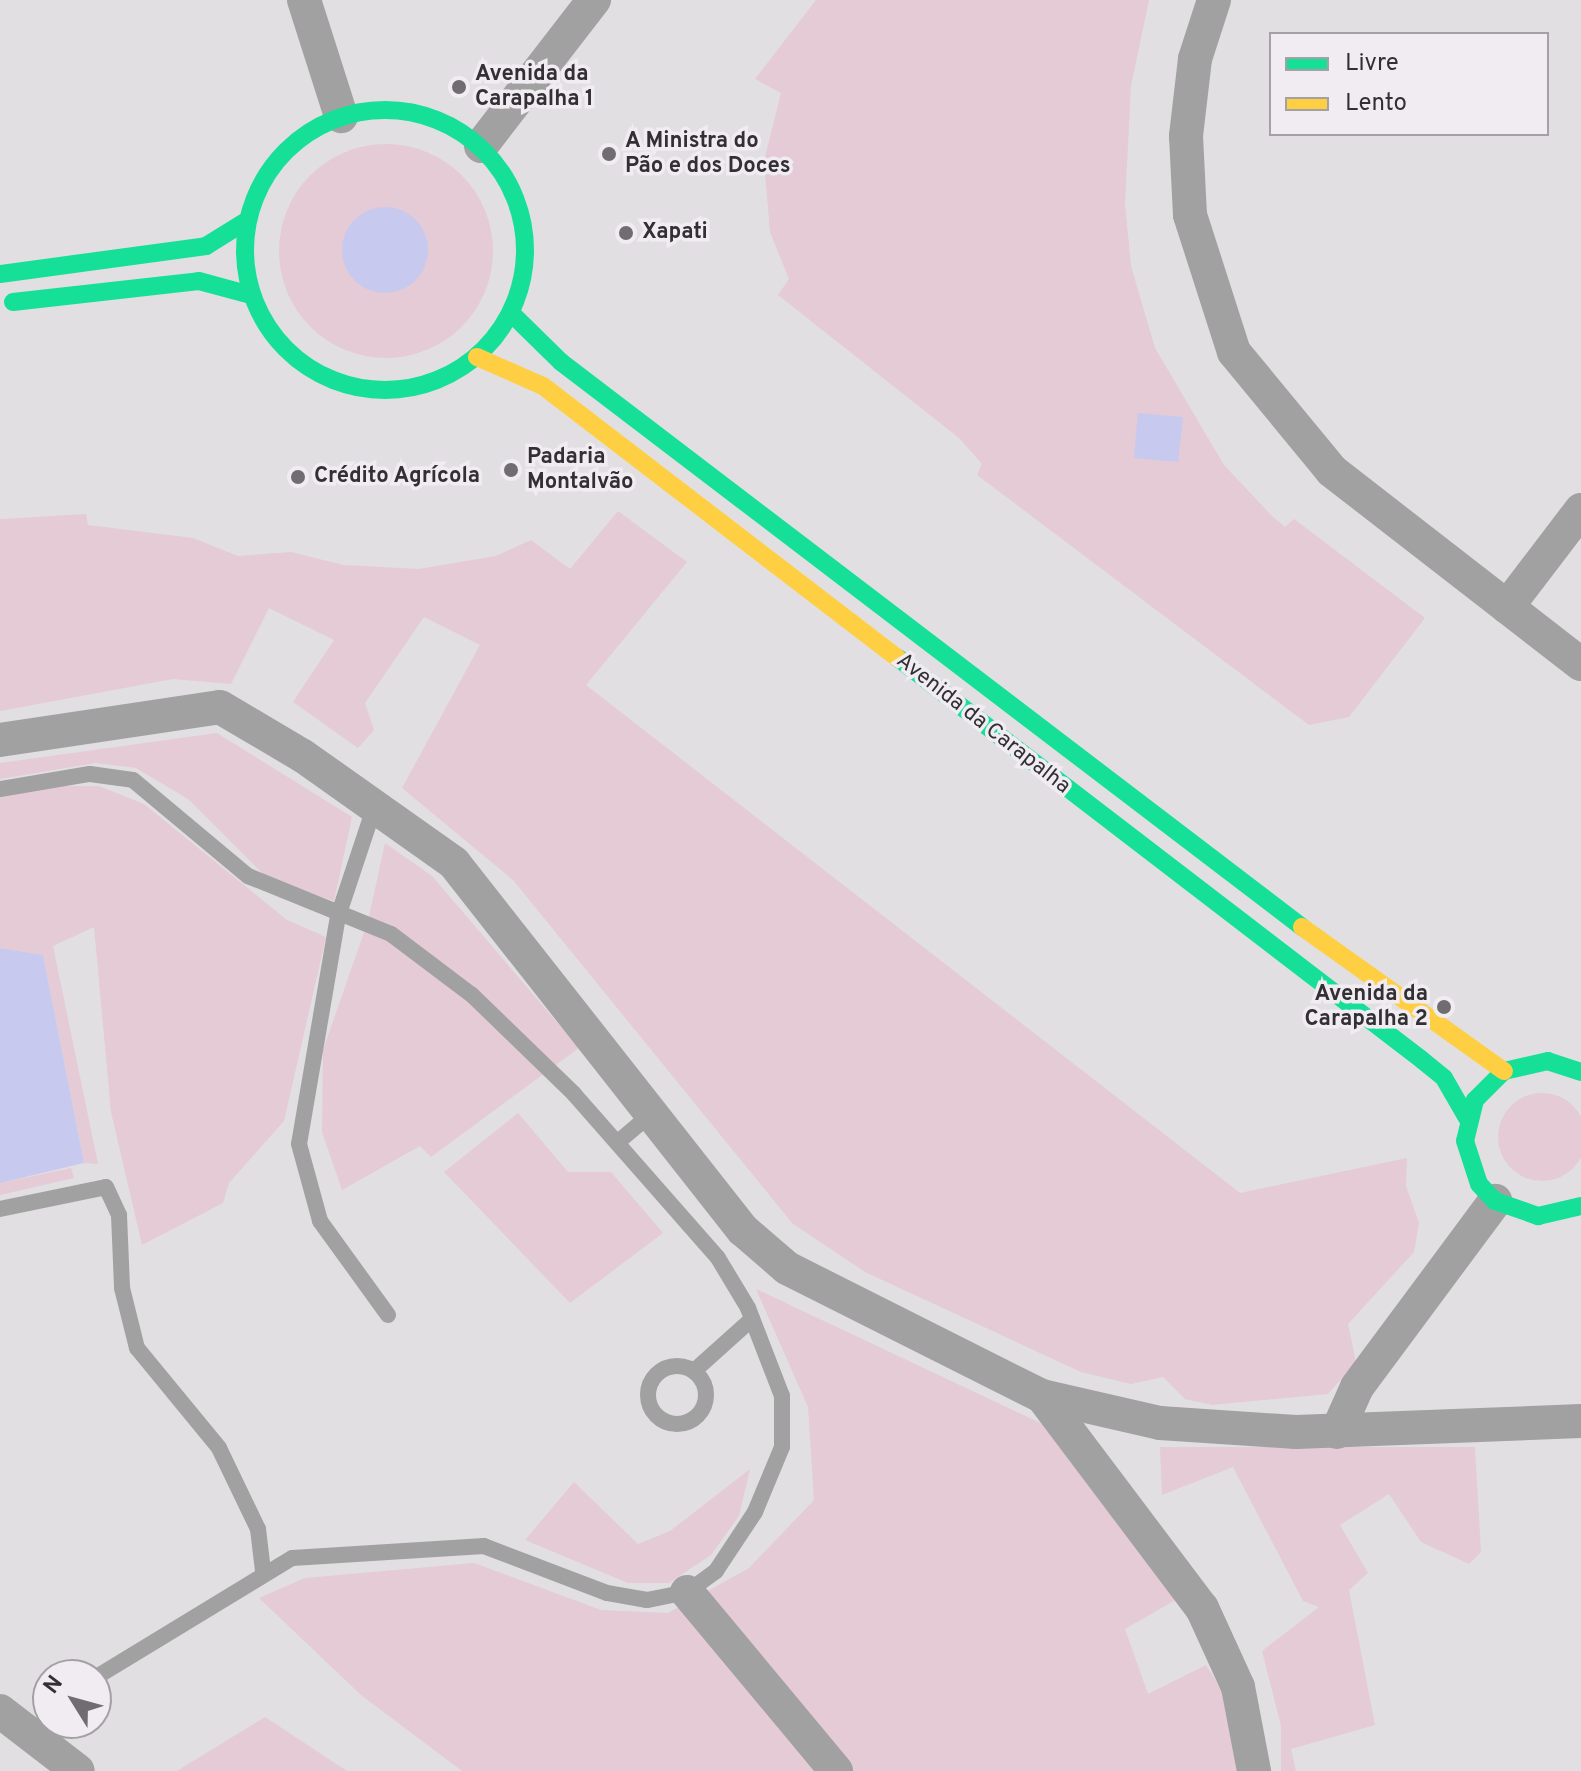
<!DOCTYPE html>
<html>
<head>
<meta charset="utf-8">
<style>
	body { margin:0 }
	#map { position:relative; width:1581px; height:1771px; overflow:hidden; background:#e2dfe3; font-family:Overpass,sans-serif }
	div>[style] { position:absolute }
	[style*='--x'] { left:calc(var(--x)*1px); top:calc(var(--y)*1px); width:calc(var(--w)*1px); rotate:calc(var(--a)*1deg) }
	.green>* { inset:0; background:#e4cbd5 }
	.round { border-radius:50% }
	.water>* { inset:0; background:#c7c9ef }
	.lane>* { height:16px; margin:-8px; padding:0 8px; transform-origin:8px; border-radius:8px; background:#a1a1a2 }
	.lane>.ring { margin:-8px; padding:0; box-sizing:content-box; background:none; border:16px solid #a1a1a2; border-radius:50% }
	.street>* { height:34px; margin:-17px; padding:0 17px; transform-origin:17px; border-radius:17px; background:#a1a1a2 }
	.fast>* { height:18px; margin:-9px; padding:0 9px; transform-origin:9px; border-radius:9px; background:#16e098 }
	.fast>.ring { margin:-9px; padding:0; box-sizing:content-box; background:none; border:18px solid #16e098; border-radius:50% }
	.slow>* { height:18px; margin:-9px; padding:0 9px; transform-origin:9px; border-radius:9px; background:#ffcf43 }
	.dots>* { width:22px; height:22px; translate:-50% -50%; box-sizing:border-box; border:4px solid #f0ecf1; border-radius:50% }
	span { translate:-50% -50%; white-space:nowrap; text-align:center; line-height:1.15; -webkit-text-stroke:7px #f0ecf1; paint-order:stroke }
	.poi-label { font-size:22px; color:#323033; font-weight:700 }
	.left { translate:0 -50%; text-align:left }
	.right { translate:-100% -50%; text-align:right }
	.street-label { font-size:22px; color:#323033 }
	.legend { position:absolute; left:1269px; top:32px; width:280px; height:104px; box-sizing:border-box; background:#f0ecf1; border:2px solid #a4a1a5; margin:0; padding:10px 14px; list-style:none; font-size:24px; color:#323033 }
	.legend li { display:flex; align-items:center; gap:16px; height:40px }
	.legend b { width:40px; border:2px solid #a4a1a5 }
	.north { position:absolute; left:32px; top:1659px; width:80px; height:80px; box-sizing:border-box; background:#f0ecf1; border:2px solid #a4a1a5; border-radius:50%; rotate:307deg; font-size:22px; font-weight:700; line-height:32px; text-align:center; color:#323033 }
	.north::after { content:''; display:block; margin:auto; width:28px; height:36px; background:#706d71; clip-path:polygon(50% 0,100% 100%,50% 72%,0 100%) }
</style>
</head>
<body>
<div id="map">
	<div class="green">
		<div style="clip-path:polygon(816px 0,1149px 0,1131px 86px,1125px 203px,1131px 266px,1155px 348px,1224px 465px,1272px 516px,1285px 527px,1294px 519px,1425px 618px,1349px 717px,1309px 725px,977px 475px,982px 464px,959px 438px,778px 295px,789px 279px,770px 232px,764px 161px,781px 93px,755px 79px)"></div>
		<div class="round" style="left:279px;top:144px;width:214px;height:214px"></div>
		<div style="clip-path:polygon(618px 511px,687px 562px,586px 685px,1240px 1193px,1407px 1158px,1406px 1186px,1419px 1223px,1414px 1252px,1348px 1324px,1356px 1362px,1328px 1394px,1212px 1405px,1185px 1399px,1163px 1377px,1131px 1384px,1081px 1372px,865px 1272px,792px 1223px,513px 880px,402px 788px,480px 645px,424px 617px,365px 703px,374px 730px,358px 748px,293px 702px,334px 640px,269px 608px,231px 684px,173px 679px,0 711px,0 519px,86px 514px,88px 525px,193px 538px,238px 556px,291px 552px,343px 565px,419px 569px,496px 556px,531px 540px,570px 569px)"></div>
		<div style="clip-path:polygon(217px 733px,352px 817px,334px 901px,266px 877px,188px 799px,136px 768px,96px 763px,0 779px,0 763px)"></div>
		<div style="clip-path:polygon(51px 786px,99px 786px,144px 804px,287px 920px,326px 937px,284px 1121px,229px 1183px,223px 1203px,142px 1245px,111px 1112px,94px 927px,53px 946px,98px 1164px,84px 1163px,43px 955px,0 948px,0 794px)"></div>
		<div style="clip-path:polygon(385px 843px,432px 876px,579px 1048px,431px 1157px,420px 1146px,342px 1190px,322px 1132px,323px 1050px,368px 921px)"></div>
		<div class="round" style="left:1498px;top:1093px;width:88px;height:88px"></div>
		<div style="clip-path:polygon(518px 1113px,568px 1172px,611px 1172px,663px 1233px,570px 1303px,444px 1172px)"></div>
		<div style="clip-path:polygon(71px 1168px,74px 1178px,0 1195px,0 1183px)"></div>
		<div style="clip-path:polygon(756px 1289px,1053px 1429px,1179px 1598px,1125px 1629px,1148px 1694px,1206px 1665px,1227px 1699px,1241px 1771px,462px 1771px,361px 1695px,259px 1598px,305px 1578px,474px 1563px,601px 1610px,668px 1613px,749px 1568px,814px 1500px,808px 1407px)"></div>
		<div style="clip-path:polygon(1160px 1447px,1475px 1447px,1481px 1552px,1469px 1564px,1421px 1542px,1389px 1494px,1340px 1525px,1368px 1573px,1349px 1590px,1375px 1725px,1291px 1749px,1296px 1771px,1281px 1771px,1281px 1726px,1262px 1651px,1319px 1607px,1303px 1601px,1233px 1467px,1162px 1495px)"></div>
		<div style="clip-path:polygon(750px 1469px,739px 1516px,711px 1555px,669px 1583px,628px 1583px,525px 1540px,574px 1482px,638px 1544px,670px 1531px)"></div>
		<div style="clip-path:polygon(265px 1717px,347px 1771px,177px 1771px)"></div>
	</div>
	<div class="water">
		<div class="round" style="left:342px;top:207px;width:86px;height:86px"></div>
		<div style="clip-path:polygon(1138px 413px,1183px 417px,1178px 462px,1134px 458px)"></div>
		<div style="clip-path:polygon(0 948px,43px 955px,84px 1163px,0 1183px)"></div>
	</div>
	<div class="lane">
		<div style="--x:0;--y:789;--w:91;--a:-9.5"></div>
		<div style="--x:90;--y:774;--w:43;--a:7.9"></div>
		<div style="--x:133;--y:780;--w:150;--a:39.9"></div>
		<div style="--x:248;--y:876;--w:154;--a:22.1"></div>
		<div style="--x:391;--y:934;--w:101;--a:37"></div>
		<div style="--x:472;--y:995;--w:142;--a:44.1"></div>
		<div style="--x:574;--y:1094;--w:218;--a:48.7"></div>
		<div style="--x:718;--y:1258;--w:58;--a:59"></div>
		<div style="--x:748;--y:1308;--w:94;--a:68.9"></div>
		<div style="--x:782;--y:1396;--w:51;--a:90"></div>
		<div style="--x:782;--y:1447;--w:70;--a:112.6"></div>
		<div style="--x:755;--y:1512;--w:71;--a:123.5"></div>
		<div style="--x:716;--y:1571;--w:36;--a:144"></div>
		<div style="--x:687;--y:1592;--w:41;--a:168.7"></div>
		<div style="--x:647;--y:1600;--w:41;--a:-170.1"></div>
		<div style="--x:607;--y:1593;--w:132;--a:-159.1"></div>
		<div style="--x:484;--y:1546;--w:192;--a:176.4"></div>
		<div style="--x:292;--y:1558;--w:229;--a:148.7"></div>
		<div style="--x:374;--y:808;--w:114;--a:108.4"></div>
		<div style="--x:338;--y:916;--w:231;--a:99.7"></div>
		<div style="--x:299;--y:1144;--w:80;--a:74.7"></div>
		<div style="--x:320;--y:1221;--w:116;--a:54.1"></div>
		<div style="--x:618;--y:1142;--w:43;--a:-40.3"></div>
		<div style="--x:0;--y:1209;--w:108;--a:-11.7"></div>
		<div style="--x:106;--y:1187;--w:31;--a:65"></div>
		<div style="--x:119;--y:1215;--w:73;--a:87.6"></div>
		<div style="--x:122;--y:1288;--w:62;--a:76"></div>
		<div style="--x:137;--y:1348;--w:129;--a:50.6"></div>
		<div style="--x:219;--y:1448;--w:90;--a:64.3"></div>
		<div style="--x:258;--y:1529;--w:42;--a:83.2"></div>
		<div class="ring" style="left:648px;top:1366px;width:42px;height:42px"></div>
		<div style="--x:694;--y:1371;--w:78;--a:-41.9"></div>
	</div>
	<div class="street">
		<div style="--x:304;--y:0;--w:122;--a:72.3"></div>
		<div style="--x:1214;--y:0;--w:62;--a:107.9"></div>
		<div style="--x:1195;--y:59;--w:78;--a:96.7"></div>
		<div style="--x:1186;--y:136;--w:79;--a:87.1"></div>
		<div style="--x:1190;--y:215;--w:144;--a:72.2"></div>
		<div style="--x:1234;--y:352;--w:154;--a:50.5"></div>
		<div style="--x:1332;--y:471;--w:315;--a:37.8"></div>
		<div style="--x:481;--y:146;--w:185;--a:-52.3"></div>
		<div style="--x:1507;--y:607;--w:122;--a:-52.7"></div>
		<div style="--x:0;--y:740;--w:222;--a:-8.5"></div>
		<div style="--x:220;--y:707;--w:96;--a:30.6"></div>
		<div style="--x:303;--y:756;--w:185;--a:35.3"></div>
		<div style="--x:454;--y:863;--w:467;--a:51.8"></div>
		<div style="--x:743;--y:1230;--w:58;--a:40.8"></div>
		<div style="--x:787;--y:1268;--w:285;--a:26.7"></div>
		<div style="--x:1042;--y:1396;--w:121;--a:12.9"></div>
		<div style="--x:1160;--y:1423;--w:136;--a:3.8"></div>
		<div style="--x:1296;--y:1432;--w:285;--a:-2.2"></div>
		<div style="--x:1042;--y:1396;--w:266;--a:53"></div>
		<div style="--x:1202;--y:1608;--w:87;--a:65.5"></div>
		<div style="--x:1238;--y:1687;--w:86;--a:79.2"></div>
		<div style="--x:1337;--y:1432;--w:49;--a:-66"></div>
		<div style="--x:1357;--y:1387;--w:232;--a:-53.4"></div>
		<div style="--x:687;--y:1592;--w:233;--a:50.2"></div>
		<div style="--x:0;--y:1711;--w:98;--a:37.6"></div>
	</div>
	<div class="fast">
		<div class="ring" style="left:245px;top:110px;width:262px;height:262px"></div>
		<div style="--x:0;--y:274;--w:208;--a:-7.7"></div>
		<div style="--x:206;--y:246;--w:49;--a:-31.8"></div>
		<div style="--x:13;--y:302;--w:187;--a:-6.4"></div>
		<div style="--x:199;--y:281;--w:54;--a:15.1"></div>
		<div style="--x:511;--y:313;--w:70;--a:44.4"></div>
		<div style="--x:561;--y:362;--w:932;--a:37.32"></div>
		<div style="--x:898;--y:658;--w:660;--a:37.49"></div>
		<div style="--x:1422;--y:1060;--w:28;--a:39"></div>
		<div style="--x:1444;--y:1078;--w:46;--a:60.1"></div>
		<div style="--x:1581;--y:1072;--w:35;--a:-162"></div>
		<div style="--x:1548;--y:1061;--w:45;--a:167.2"></div>
		<div style="--x:1504;--y:1071;--w:41;--a:135"></div>
		<div style="--x:1475;--y:1100;--w:42;--a:103.7"></div>
		<div style="--x:1465;--y:1141;--w:45;--a:72"></div>
		<div style="--x:1479;--y:1184;--w:23;--a:47"></div>
		<div style="--x:1495;--y:1201;--w:46;--a:19.2"></div>
		<div style="--x:1538;--y:1216;--w:44;--a:-13.1"></div>
	</div>
	<div class="slow">
		<div style="--x:477;--y:357;--w:72;--a:23.7"></div>
		<div style="--x:543;--y:386;--w:447;--a:37.5"></div>
		<div style="--x:1302;--y:927;--w:248;--a:35.5"></div>
	</div>
	<div class="dots">
		<div style="left:459px;top:87px;background:#706d71"></div>
		<div style="left:609px;top:154px;background:#706d71"></div>
		<div style="left:626px;top:233px;background:#706d71"></div>
		<div style="left:511px;top:470px;background:#706d71"></div>
		<div style="left:298px;top:477px;background:#706d71"></div>
		<div style="left:1444px;top:1007px;background:#706d71"></div>
	</div>
	<div class="poi-label">
		<span class="left" style="left:475px;top:87px">Avenida da<br>Carapalha 1</span>
		<span class="left" style="left:625px;top:154px">A Ministra do<br>Pão e dos Doces</span>
		<span class="left" style="left:642px;top:233px">Xapati</span>
		<span class="left" style="left:527px;top:470px">Padaria<br>Montalvão</span>
		<span class="left" style="left:314px;top:477px">Crédito Agrícola</span>
		<span class="right" style="left:1428px;top:1007px">Avenida da<br>Carapalha 2</span>
	</div>
	<div class="street-label">
		<span style="left:983px;top:724px;rotate:38deg">Avenida da Carapalha</span>
	</div>
	<ul class="legend">
	<li><b style="height:10px;background:#16e098"></b>Livre</li>
	<li><b style="height:10px;background:#ffcf43"></b>Lento</li>
	</ul>
	<div class="north">N</div>
</div>
</body>
</html>
